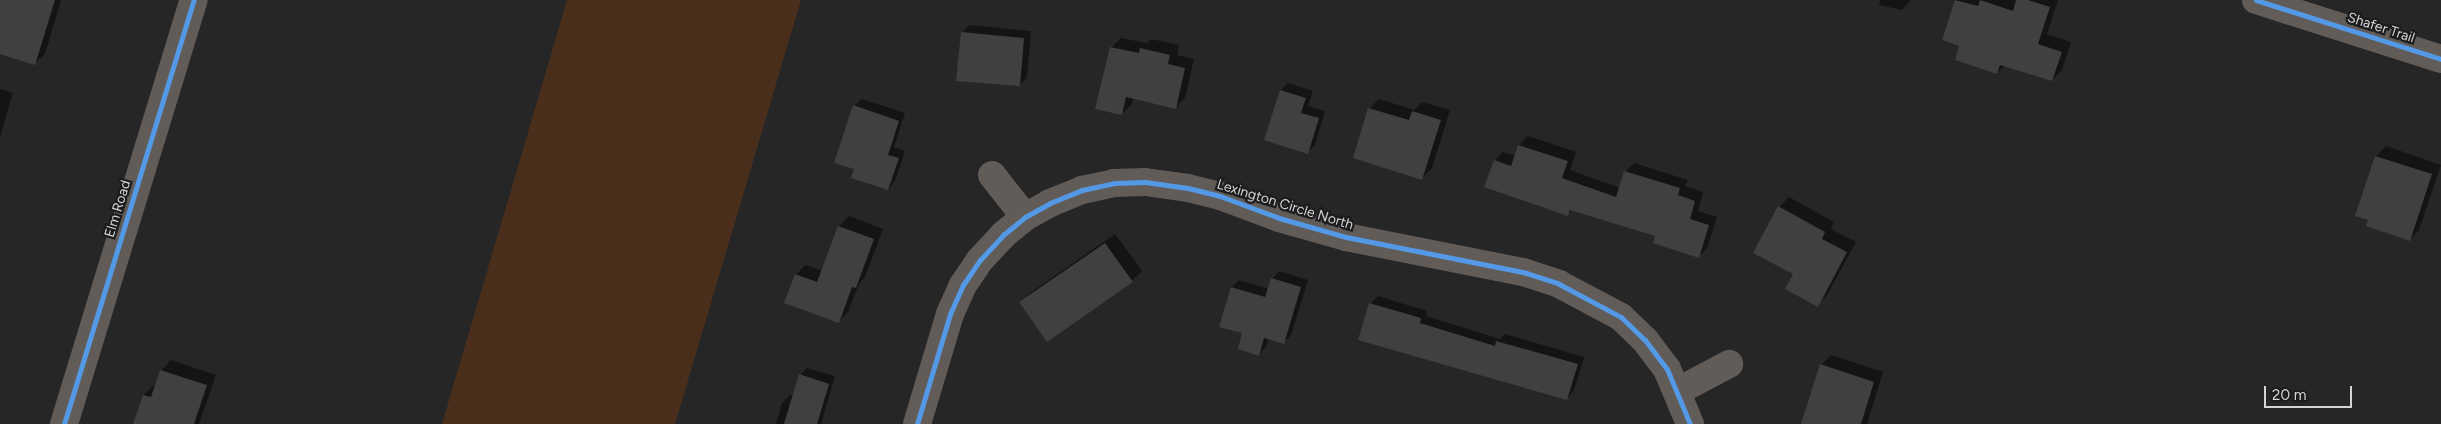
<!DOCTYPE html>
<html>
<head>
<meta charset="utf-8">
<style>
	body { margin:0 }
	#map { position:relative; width:2441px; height:424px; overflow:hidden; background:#262627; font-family:Figtree,sans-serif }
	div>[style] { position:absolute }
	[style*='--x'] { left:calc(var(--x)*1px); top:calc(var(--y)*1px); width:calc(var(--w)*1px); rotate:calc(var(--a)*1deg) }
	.green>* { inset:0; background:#492f1b }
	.shadow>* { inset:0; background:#0007 }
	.building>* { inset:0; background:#404041 }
	.minor>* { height:28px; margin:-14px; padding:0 14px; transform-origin:14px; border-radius:14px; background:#625c59 }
	.cycleway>* { height:5px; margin:-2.5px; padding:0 2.5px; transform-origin:2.5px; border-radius:2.5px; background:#5399e6 }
	span { translate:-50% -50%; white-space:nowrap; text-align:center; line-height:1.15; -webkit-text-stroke:4.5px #1c1c1f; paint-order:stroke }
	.street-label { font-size:14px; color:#d4d4d6 }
	.scale { position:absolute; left:2264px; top:386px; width:88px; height:22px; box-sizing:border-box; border:2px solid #d4d4d6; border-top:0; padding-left:6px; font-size:15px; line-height:18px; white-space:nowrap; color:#d4d4d6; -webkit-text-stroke:4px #1c1c1f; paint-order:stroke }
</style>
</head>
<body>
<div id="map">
	<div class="green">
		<div style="clip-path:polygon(567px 0,801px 0,675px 424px,442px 424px)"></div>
	</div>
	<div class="shadow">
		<div style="clip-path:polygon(0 0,61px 0,45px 54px,35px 63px,0 53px)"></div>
		<div style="clip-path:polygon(1880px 0,1911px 0,1902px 10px,1879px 5px)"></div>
		<div style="clip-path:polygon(1956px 0,2058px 0,2047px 34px,2071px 42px,2062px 70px,2052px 80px,2005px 65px,1997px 73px,1961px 45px,1943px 39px)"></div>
		<div style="clip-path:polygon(969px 25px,1031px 31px,1027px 78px,1020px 85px,962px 33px)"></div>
		<div style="clip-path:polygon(1121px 38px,1147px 43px,1151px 39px,1179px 45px,1177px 55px,1194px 59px,1185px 98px,1175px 108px,1133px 98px,1132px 104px,1122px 114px,1111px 48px)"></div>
		<div style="clip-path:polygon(1288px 83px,1313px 91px,1308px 106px,1325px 111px,1315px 145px,1307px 152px,1281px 90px)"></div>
		<div style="clip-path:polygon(0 89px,13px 93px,0 137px)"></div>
		<div style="clip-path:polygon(862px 99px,905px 113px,894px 147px,905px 151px,895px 181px,888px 189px,856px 169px,854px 106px)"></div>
		<div style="clip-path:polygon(1379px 99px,1415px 110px,1422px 102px,1450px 110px,1432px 168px,1422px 178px,1370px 108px)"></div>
		<div style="clip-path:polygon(1528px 136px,1576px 152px,1570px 170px,1620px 188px,1625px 172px,1634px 163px,1688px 180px,1685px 186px,1703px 192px,1698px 211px,1717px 217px,1707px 248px,1699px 256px,1657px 235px,1572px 210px,1568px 214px,1495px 160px,1503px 152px,1515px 156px,1519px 145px)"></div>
		<div style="clip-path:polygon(2386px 146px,2441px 165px,2419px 230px,2409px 240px,2357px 215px,2376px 156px)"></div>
		<div style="clip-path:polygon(1789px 197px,1834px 222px,1831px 229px,1856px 242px,1827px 295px,1817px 305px,1795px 273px,1779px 207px)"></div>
		<div style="clip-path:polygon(849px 216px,883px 229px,865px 277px,859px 284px,848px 312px,839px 321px,786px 302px,796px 274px,806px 265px,822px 271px,839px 226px)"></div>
		<div style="clip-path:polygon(1115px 234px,1142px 271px,1132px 281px,1020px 302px,1030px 293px)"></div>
		<div style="clip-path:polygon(1279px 271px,1308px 280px,1291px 335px,1284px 342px,1269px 338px,1266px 347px,1259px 354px,1244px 333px,1232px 287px,1239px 280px,1269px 289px,1272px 279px)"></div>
		<div style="clip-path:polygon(1378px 296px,1427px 311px,1426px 316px,1500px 339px,1505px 334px,1584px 357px,1574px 391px,1567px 398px,1370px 304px)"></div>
		<div style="clip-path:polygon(1831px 355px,1883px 372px,1867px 424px,1802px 424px,1821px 365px)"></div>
		<div style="clip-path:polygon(171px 360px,216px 375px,199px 424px,134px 424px,144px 395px,154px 385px,156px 386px,162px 370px)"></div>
		<div style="clip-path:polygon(807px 368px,835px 376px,821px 424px,776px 424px,782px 403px,790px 395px,794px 396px,800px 375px)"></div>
	</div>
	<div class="building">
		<div style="clip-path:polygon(0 0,55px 0,35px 65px,0 54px)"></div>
		<div style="clip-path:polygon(1955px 0,1978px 6px,1980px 0,2013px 11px,2016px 0,2028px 0,2050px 7px,2038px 44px,2062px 52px,2052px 81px,2000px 65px,1997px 74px,1955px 60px,1959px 46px,1942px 40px)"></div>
		<div style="clip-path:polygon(961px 32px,1024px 38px,1020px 86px,956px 81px)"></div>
		<div style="clip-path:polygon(1110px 47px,1139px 53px,1140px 48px,1170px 55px,1168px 64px,1185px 68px,1176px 109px,1126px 97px,1122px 115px,1095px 109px)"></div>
		<div style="clip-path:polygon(1280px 90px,1306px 98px,1301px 113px,1319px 118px,1308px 154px,1264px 140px)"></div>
		<div style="clip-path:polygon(853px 105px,899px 121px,888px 155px,899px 158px,888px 190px,851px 178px,854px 169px,834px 163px)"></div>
		<div style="clip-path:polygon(1368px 108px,1409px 120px,1412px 111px,1441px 120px,1422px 180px,1353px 158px)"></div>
		<div style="clip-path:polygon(1518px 145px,1568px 161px,1562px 178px,1616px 197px,1624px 171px,1680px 188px,1678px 195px,1695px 201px,1690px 219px,1709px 225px,1699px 258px,1653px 243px,1655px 236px,1570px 210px,1568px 216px,1484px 187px,1494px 160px,1511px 166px)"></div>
		<div style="clip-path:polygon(2375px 156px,2432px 174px,2410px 241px,2366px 226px,2368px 220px,2355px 216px)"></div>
		<div style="clip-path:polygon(1778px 206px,1825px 232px,1822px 239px,1847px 252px,1818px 307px,1785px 289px,1793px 274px,1753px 253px)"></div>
		<div style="clip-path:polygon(838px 226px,874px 239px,856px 288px,852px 287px,839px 323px,784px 303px,795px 274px,817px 282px)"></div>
		<div style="clip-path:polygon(1105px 243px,1133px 282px,1047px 342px,1019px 302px)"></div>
		<div style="clip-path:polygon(1271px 278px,1301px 287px,1284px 344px,1264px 338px,1259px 356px,1238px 349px,1242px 333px,1219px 327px,1231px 287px,1265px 297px)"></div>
		<div style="clip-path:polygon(1369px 303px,1421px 318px,1420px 323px,1495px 346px,1496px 341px,1578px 364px,1567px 400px,1358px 340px)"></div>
		<div style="clip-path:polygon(1820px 364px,1874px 382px,1861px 424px,1801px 424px)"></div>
		<div style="clip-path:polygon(160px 370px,207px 385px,194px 424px,133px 424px,143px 395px,151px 397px)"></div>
		<div style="clip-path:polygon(799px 374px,829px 384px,817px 424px,784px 424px)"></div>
	</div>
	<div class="minor">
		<div style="--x:2256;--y:0;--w:194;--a:17.7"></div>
		<div style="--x:992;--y:175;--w:53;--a:51.8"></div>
		<div style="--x:1678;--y:391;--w:58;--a:-27.9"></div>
		<div style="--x:64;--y:424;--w:443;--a:-73"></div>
		<div style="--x:917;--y:424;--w:115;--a:-73.3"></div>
		<div style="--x:950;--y:314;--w:32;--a:-66"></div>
		<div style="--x:963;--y:285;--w:30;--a:-56"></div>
		<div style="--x:980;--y:260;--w:34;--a:-47"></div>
		<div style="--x:1003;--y:235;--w:28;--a:-39"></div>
		<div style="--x:1025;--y:217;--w:29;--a:-29"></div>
		<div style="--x:1050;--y:203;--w:35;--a:-22"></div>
		<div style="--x:1082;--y:190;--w:33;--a:-12"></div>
		<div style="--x:1114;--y:183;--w:31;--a:-2"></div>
		<div style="--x:1145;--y:182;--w:43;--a:7.9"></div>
		<div style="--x:1188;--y:188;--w:33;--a:14"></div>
		<div style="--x:1220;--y:196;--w:63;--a:20.4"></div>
		<div style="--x:1279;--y:218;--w:70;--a:15.8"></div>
		<div style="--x:1346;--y:237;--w:180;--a:11.2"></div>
		<div style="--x:1523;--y:272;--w:38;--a:18"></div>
		<div style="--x:1559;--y:284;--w:70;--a:28"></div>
		<div style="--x:1621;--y:317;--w:33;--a:44"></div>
		<div style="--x:1645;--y:340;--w:36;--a:53"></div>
		<div style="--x:1667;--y:369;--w:60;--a:67.3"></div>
	</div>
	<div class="cycleway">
		<div style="--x:2256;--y:0;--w:194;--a:17.7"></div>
		<div style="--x:64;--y:424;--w:443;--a:-73"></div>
		<div style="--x:917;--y:424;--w:115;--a:-73.3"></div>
		<div style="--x:950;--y:314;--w:32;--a:-66"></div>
		<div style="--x:963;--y:285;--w:30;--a:-56"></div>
		<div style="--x:980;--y:260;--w:34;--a:-47"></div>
		<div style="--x:1003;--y:235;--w:28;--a:-39"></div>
		<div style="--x:1025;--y:217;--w:29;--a:-29"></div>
		<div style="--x:1050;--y:203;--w:35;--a:-22"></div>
		<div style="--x:1082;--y:190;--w:33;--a:-12"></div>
		<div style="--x:1114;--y:183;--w:31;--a:-2"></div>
		<div style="--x:1145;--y:182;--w:43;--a:7.9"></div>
		<div style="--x:1188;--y:188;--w:33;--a:14"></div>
		<div style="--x:1220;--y:196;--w:63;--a:20.4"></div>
		<div style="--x:1279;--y:218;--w:70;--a:15.8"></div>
		<div style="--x:1346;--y:237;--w:180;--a:11.2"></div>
		<div style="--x:1523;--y:272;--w:38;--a:18"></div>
		<div style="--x:1559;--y:284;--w:70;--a:28"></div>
		<div style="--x:1621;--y:317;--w:33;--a:44"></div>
		<div style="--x:1645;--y:340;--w:36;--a:53"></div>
		<div style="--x:1667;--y:369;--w:60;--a:67.3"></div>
	</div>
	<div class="street-label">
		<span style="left:2381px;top:28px;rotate:18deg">Shafer Trail</span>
		<span style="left:1285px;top:205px;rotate:17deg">Lexington Circle North</span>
		<span style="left:118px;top:209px;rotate:-73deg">Elm Road</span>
	</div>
	<div class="scale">20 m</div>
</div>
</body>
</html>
